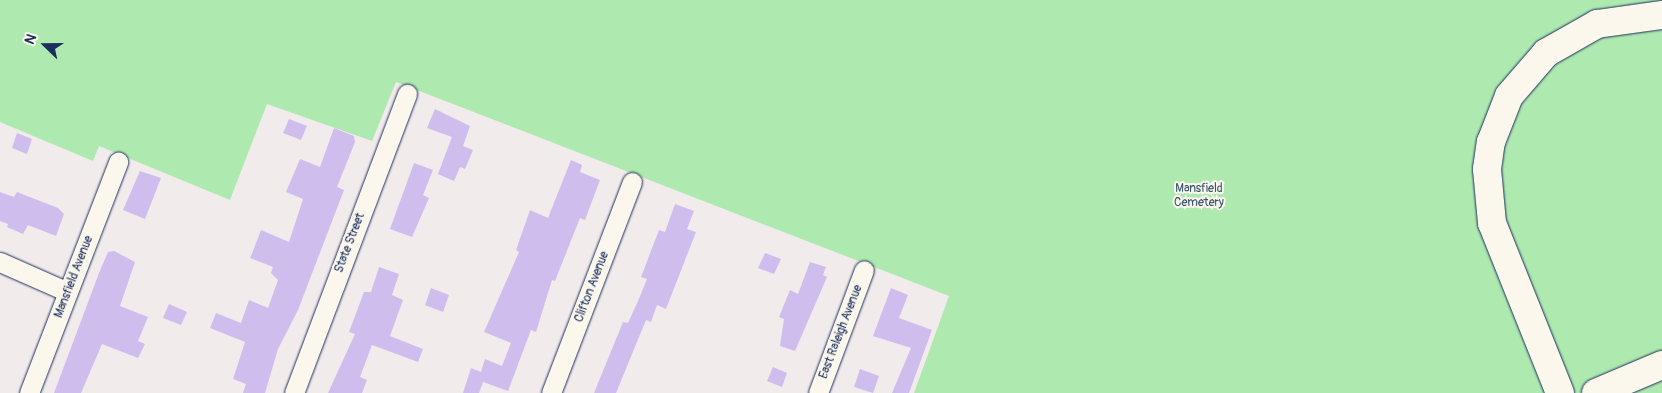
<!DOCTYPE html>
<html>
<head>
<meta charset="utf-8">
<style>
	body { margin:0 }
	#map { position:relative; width:1662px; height:393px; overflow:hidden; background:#f2ebec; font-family:Pangolin,sans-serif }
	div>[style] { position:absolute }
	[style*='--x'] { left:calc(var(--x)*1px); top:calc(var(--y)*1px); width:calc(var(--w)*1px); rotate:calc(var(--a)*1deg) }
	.green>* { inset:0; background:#aee9af }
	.building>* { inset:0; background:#cfbdee }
	.roads { filter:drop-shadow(0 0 1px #1b2f5e) drop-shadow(0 0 1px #1b2f5e) }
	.minor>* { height:19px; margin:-9.5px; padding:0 9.5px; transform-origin:9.5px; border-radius:9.5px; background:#fbf7ec }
	.highway>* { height:28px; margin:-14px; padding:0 14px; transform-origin:14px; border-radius:14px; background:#fbf7ec }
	span { translate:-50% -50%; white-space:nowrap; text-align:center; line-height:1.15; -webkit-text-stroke:4px #fbf7ec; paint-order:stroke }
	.park-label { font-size:12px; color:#38546e }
	.street-label { font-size:12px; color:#1b2f5e }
	.north { position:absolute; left:20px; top:20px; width:50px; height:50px; -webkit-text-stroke:4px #fbf7ec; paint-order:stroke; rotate:292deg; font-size:14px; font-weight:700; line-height:20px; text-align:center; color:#1b2f5e }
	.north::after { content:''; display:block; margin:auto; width:18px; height:22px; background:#1b2f5e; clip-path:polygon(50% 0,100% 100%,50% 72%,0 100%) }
</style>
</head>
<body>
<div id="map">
	<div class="green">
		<div style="clip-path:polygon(0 0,1662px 0,1662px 393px,914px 393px,949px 296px,396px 82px,372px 141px,267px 104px,230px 200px,99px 146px,93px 161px,0 122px)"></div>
	</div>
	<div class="building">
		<div style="clip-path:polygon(435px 109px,470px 126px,463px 146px,473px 150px,465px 169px,460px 167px,454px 181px,438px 174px,452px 137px,427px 128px)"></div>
		<div style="clip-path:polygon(289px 119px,307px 126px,301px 140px,283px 133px)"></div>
		<div style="clip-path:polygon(334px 128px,354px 136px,355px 142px,337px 187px,344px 190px,298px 310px,278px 349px,265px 393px,243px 393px,246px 384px,233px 379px,245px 342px,210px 328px,216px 313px,241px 323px,249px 300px,268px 308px,278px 280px,271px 273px,273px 267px,250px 258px,253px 251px,261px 230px,289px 242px,303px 199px,286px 192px,300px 159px,320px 167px)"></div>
		<div style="clip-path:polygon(17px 133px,32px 139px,27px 154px,12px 148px)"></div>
		<div style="clip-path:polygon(571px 160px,582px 165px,580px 172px,600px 180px,585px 220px,580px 218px,555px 281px,552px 280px,536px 332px,531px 330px,508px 391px,483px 382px,479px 393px,463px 393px,471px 368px,481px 372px,485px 359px,502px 366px,511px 343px,484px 332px,519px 252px,516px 250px,530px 210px,548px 218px)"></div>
		<div style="clip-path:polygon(414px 163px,433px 170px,423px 195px,429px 198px,412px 237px,390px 229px)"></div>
		<div style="clip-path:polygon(140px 171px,161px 178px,145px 219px,123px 210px)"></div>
		<div style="clip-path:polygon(0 192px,14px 197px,17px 192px,58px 208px,64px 214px,56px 236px,28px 225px,23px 234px,7px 227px,8px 224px,0 221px)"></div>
		<div style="clip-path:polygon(675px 204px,694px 211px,687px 229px,696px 232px,666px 309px,657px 305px,651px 322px,646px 320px,616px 393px,594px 393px,623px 322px,628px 323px,638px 301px,647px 279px,641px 277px,659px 230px,665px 232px)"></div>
		<div style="clip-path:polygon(114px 251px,135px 262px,120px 306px,148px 317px,138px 341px,145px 344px,138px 358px,102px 344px,81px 393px,54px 393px,99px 273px,108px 252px)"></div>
		<div style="clip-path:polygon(765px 253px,781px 259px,774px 274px,758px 268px)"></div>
		<div style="clip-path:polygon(810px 262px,826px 267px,823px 275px,827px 277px,795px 351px,780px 346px,784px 319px,779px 317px,790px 290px,798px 294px)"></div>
		<div style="clip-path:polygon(379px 267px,399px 274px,392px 295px,403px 300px,390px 336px,423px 349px,418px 362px,372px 345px,360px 377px,367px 380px,362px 393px,328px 393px,355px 334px,349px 332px,364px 292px,371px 292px)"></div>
		<div style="clip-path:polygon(431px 288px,449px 295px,443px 312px,425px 305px)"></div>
		<div style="clip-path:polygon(891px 288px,908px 295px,899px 318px,932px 330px,909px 393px,892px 393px,911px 348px,873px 336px)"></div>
		<div style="clip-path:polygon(169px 304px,187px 312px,181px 325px,163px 318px)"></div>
		<div style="clip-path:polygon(773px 367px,787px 373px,782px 387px,767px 381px)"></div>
		<div style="clip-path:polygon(860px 369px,879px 376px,873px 393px,854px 387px)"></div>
	</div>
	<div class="roads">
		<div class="minor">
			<div style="--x:0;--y:262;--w:74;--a:23.8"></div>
			<div style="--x:29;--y:393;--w:248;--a:-68.9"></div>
			<div style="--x:294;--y:393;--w:320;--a:-69.3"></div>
			<div style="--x:551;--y:393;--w:226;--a:-69"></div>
			<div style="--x:818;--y:393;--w:131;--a:-69.5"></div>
		</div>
		<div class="highway">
			<div style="--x:1560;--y:393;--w:183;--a:-111.8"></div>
			<div style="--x:1492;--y:223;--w:54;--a:-95.3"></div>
			<div style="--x:1487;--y:169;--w:27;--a:-82"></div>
			<div style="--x:1491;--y:142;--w:49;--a:-68.6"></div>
			<div style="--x:1509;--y:96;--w:57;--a:-49.3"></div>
			<div style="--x:1546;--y:53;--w:59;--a:-29.6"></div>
			<div style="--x:1597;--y:24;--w:66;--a:-7.9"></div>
			<div style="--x:1596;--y:393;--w:72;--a:-23"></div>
		</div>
	</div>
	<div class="park-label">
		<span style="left:1199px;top:196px">Mansfield<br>Cemetery</span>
	</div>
	<div class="street-label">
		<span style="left:350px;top:243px;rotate:-69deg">State Street</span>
		<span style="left:74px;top:277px;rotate:-69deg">Mansfield Avenue</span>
		<span style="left:592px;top:287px;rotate:-69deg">Clifton Avenue</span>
		<span style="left:841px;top:332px;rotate:-69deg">East Raleigh Avenue</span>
	</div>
	<div class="north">N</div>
</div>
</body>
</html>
